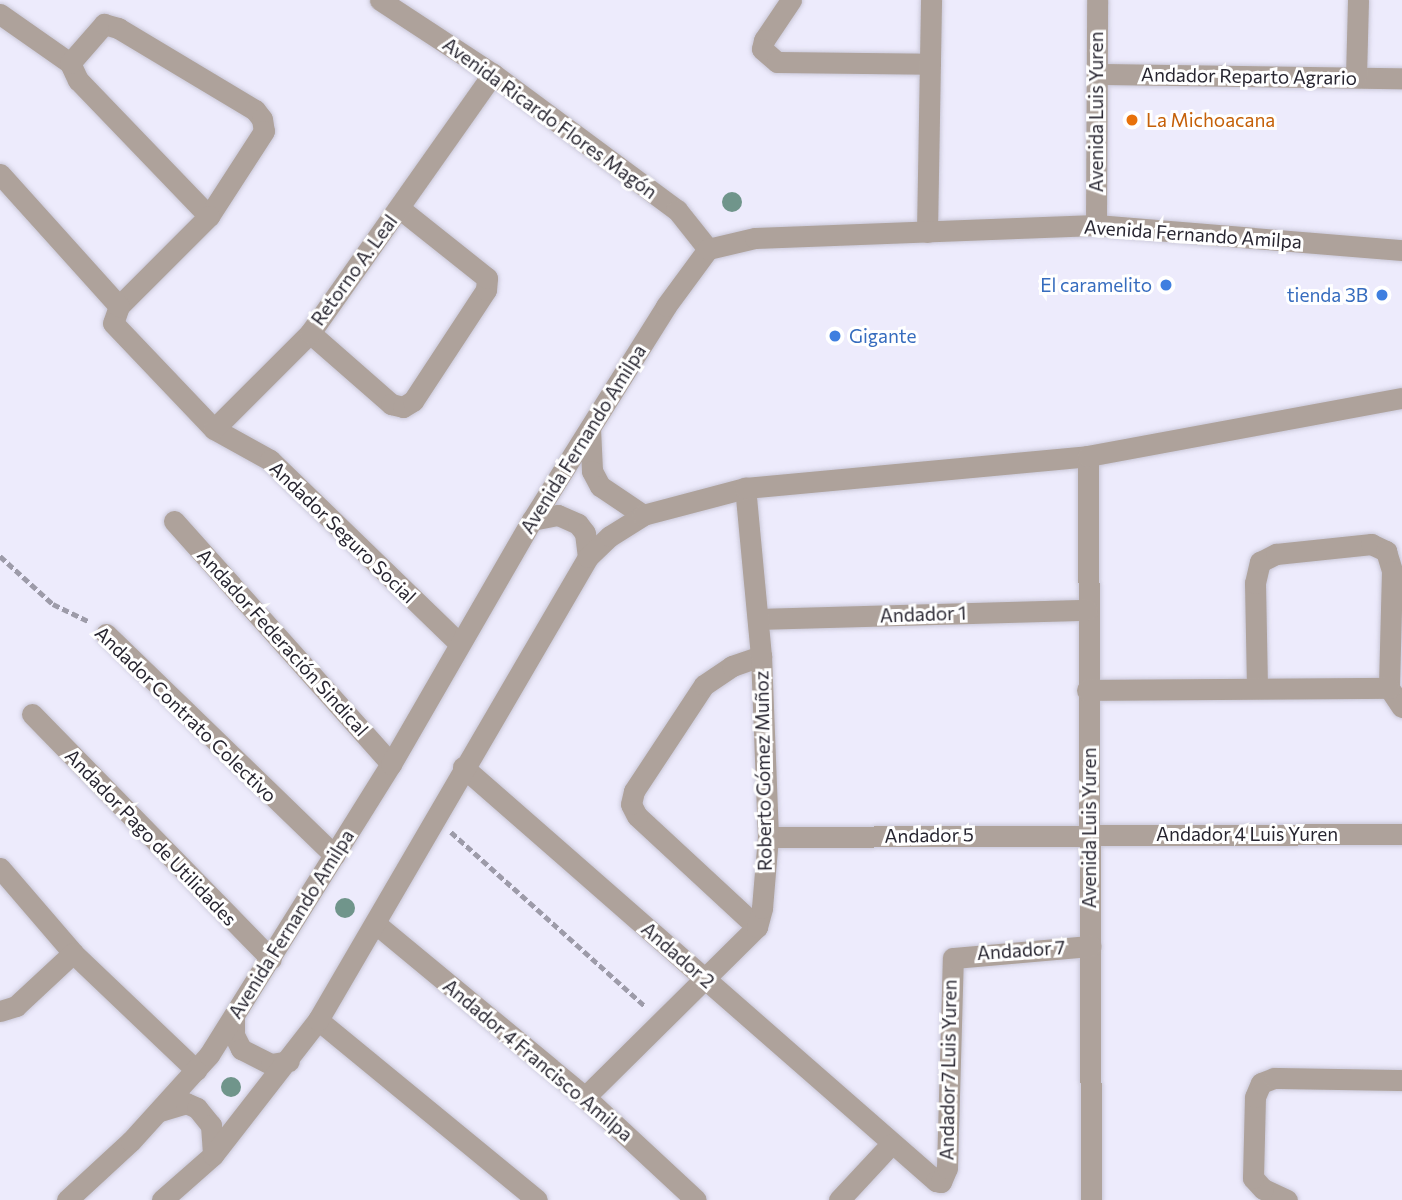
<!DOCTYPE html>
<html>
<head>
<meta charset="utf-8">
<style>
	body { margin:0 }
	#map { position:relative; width:1402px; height:1200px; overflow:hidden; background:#edebfc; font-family:Commissioner,sans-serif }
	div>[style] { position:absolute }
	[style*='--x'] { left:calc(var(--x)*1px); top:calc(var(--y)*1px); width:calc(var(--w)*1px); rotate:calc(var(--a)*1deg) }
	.path>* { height:4.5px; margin-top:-2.25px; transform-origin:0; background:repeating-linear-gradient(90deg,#9d9ba9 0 7px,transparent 0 10.5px) }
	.roads { filter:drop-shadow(0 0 2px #c9c7d7) drop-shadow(0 0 2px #c9c7d7) }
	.minor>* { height:21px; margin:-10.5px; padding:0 10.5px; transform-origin:10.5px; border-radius:10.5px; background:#aea29b }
	.trees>* { width:20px; height:20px; margin:-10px; border-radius:50%; background:#70958b }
	.dots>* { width:19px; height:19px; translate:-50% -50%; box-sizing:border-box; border:4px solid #fff; border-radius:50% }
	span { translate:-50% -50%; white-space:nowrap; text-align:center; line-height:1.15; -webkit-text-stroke:6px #fff; paint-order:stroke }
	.street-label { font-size:19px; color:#272530 }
	.food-label { font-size:19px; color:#c56008 }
	.left { translate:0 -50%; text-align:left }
	.shop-label { font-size:19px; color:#366cbe }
	.right { translate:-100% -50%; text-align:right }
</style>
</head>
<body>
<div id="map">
	<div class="path">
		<div style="--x:0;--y:556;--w:72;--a:42.2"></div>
		<div style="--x:53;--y:604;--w:39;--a:26"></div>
		<div style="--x:451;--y:832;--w:261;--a:41.9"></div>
	</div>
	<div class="roads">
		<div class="minor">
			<div style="--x:380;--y:0;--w:135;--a:33.2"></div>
			<div style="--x:493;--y:74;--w:229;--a:36.5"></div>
			<div style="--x:677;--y:210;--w:50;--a:51.5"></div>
			<div style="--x:791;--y:0;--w:48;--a:124"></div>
			<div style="--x:764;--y:40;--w:9;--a:103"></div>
			<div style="--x:762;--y:49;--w:20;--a:41"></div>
			<div style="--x:777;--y:62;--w:153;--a:0.7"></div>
			<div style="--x:0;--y:14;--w:85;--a:35"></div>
			<div style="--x:70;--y:63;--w:19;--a:65"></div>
			<div style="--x:78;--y:80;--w:189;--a:46.1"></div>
			<div style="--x:70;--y:63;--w:52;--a:-48.9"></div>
			<div style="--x:104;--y:24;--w:15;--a:16"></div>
			<div style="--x:118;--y:28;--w:160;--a:30.9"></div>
			<div style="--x:255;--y:110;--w:11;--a:52"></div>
			<div style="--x:262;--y:119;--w:12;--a:81"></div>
			<div style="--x:264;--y:131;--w:101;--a:122.9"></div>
			<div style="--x:209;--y:216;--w:127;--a:135"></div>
			<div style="--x:119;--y:306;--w:18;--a:109"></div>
			<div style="--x:113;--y:323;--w:146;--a:46.4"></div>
			<div style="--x:214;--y:429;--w:64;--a:29"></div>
			<div style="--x:270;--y:460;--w:264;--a:44.1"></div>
			<div style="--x:1097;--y:74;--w:305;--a:0.8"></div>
			<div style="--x:1356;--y:77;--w:77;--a:-88.5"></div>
			<div style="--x:0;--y:174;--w:178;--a:48"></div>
			<div style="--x:1096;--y:225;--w:225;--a:-89.7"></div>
			<div style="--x:927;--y:232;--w:232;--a:-89"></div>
			<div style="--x:310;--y:333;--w:108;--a:41.2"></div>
			<div style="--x:391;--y:404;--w:12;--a:14"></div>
			<div style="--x:403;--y:407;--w:12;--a:-31"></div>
			<div style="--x:413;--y:401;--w:133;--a:-56.7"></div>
			<div style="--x:486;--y:290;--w:12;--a:-85"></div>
			<div style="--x:487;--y:278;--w:112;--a:-141.5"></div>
			<div style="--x:590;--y:428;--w:43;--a:87.3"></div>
			<div style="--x:592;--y:471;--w:17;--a:62"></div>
			<div style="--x:600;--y:486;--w:52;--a:34"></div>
			<div style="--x:214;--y:429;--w:136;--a:-45"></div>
			<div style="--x:310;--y:333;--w:317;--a:-54.8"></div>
			<div style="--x:1088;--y:456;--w:744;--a:89.77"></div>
			<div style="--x:532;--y:520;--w:26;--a:-11"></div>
			<div style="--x:558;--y:515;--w:22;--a:24"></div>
			<div style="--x:578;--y:524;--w:11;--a:52"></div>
			<div style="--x:585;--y:533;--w:24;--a:83"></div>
			<div style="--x:174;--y:521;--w:326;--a:48.2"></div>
			<div style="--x:758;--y:619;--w:329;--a:-1.6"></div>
			<div style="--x:106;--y:634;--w:318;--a:44.1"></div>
			<div style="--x:1257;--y:687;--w:104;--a:-91.1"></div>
			<div style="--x:1255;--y:583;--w:22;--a:-77"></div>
			<div style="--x:1260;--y:562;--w:18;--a:-27"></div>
			<div style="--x:1276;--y:554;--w:96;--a:-6"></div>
			<div style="--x:1371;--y:544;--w:17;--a:25"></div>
			<div style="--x:1386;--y:551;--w:21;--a:73"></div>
			<div style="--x:1392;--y:571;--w:117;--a:91.5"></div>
			<div style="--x:1389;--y:688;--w:23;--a:56"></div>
			<div style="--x:1087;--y:690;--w:302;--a:-0.4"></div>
			<div style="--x:32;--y:714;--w:342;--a:45.7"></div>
			<div style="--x:463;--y:767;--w:629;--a:41.19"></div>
			<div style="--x:936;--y:1181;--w:5;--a:11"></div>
			<div style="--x:941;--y:1182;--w:15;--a:-67"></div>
			<div style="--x:947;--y:1168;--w:210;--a:-88.4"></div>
			<div style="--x:953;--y:958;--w:138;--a:-5"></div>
			<div style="--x:768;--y:837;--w:634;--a:-0.27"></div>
			<div style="--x:0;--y:868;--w:112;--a:49.3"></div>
			<div style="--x:73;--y:953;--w:170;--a:43.6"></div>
			<div style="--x:376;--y:924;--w:271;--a:39.6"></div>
			<div style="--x:585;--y:1097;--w:151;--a:42.9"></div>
			<div style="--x:757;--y:927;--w:163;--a:-137.2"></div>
			<div style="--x:637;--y:816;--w:13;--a:-117"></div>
			<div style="--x:631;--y:804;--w:13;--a:-77"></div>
			<div style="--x:634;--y:791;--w:127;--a:-56.6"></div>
			<div style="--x:704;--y:685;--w:34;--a:-34"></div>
			<div style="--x:732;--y:666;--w:31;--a:-19"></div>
			<div style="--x:0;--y:1011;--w:17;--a:-17"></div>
			<div style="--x:16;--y:1006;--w:78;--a:-42.9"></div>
			<div style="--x:234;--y:1016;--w:19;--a:90"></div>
			<div style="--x:234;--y:1035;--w:16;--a:63"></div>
			<div style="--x:241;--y:1049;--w:34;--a:27"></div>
			<div style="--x:271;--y:1064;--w:18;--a:-9"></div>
			<div style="--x:318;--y:1020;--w:283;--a:39.4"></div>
			<div style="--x:585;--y:1097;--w:242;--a:-44.7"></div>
			<div style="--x:757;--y:927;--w:20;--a:-75"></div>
			<div style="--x:762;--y:908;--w:71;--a:-85.2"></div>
			<div style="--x:768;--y:837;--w:181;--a:-92.2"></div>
			<div style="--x:761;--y:656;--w:169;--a:-95.4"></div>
			<div style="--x:160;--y:1111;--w:27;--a:-17"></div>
			<div style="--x:186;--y:1103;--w:12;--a:24"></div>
			<div style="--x:197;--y:1108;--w:22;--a:51"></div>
			<div style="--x:211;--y:1125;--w:30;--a:86"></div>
			<div style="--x:67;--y:1200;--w:87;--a:-42.7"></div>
			<div style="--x:131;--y:1141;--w:116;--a:-47.8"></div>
			<div style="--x:209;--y:1055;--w:343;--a:-58"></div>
			<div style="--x:391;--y:764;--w:282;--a:-60"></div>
			<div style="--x:532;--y:520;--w:252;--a:-57.9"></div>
			<div style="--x:666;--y:306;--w:71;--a:-53.6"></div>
			<div style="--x:708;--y:249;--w:48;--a:-13.2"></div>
			<div style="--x:755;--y:238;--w:341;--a:-2.2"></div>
			<div style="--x:1096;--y:225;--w:307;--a:4.7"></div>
			<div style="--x:162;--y:1200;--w:68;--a:-41.4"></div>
			<div style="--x:213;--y:1155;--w:171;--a:-52.1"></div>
			<div style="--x:318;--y:1020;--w:536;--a:-59.75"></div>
			<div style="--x:588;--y:557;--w:30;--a:-44"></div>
			<div style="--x:610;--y:536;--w:39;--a:-32"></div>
			<div style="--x:643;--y:515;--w:106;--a:-14.8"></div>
			<div style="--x:745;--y:488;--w:344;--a:-5.3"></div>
			<div style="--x:1088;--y:456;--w:319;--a:-10.5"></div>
			<div style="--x:839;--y:1200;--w:76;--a:-47.1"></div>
			<div style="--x:1287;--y:1200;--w:26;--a:-155"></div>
			<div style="--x:1263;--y:1189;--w:15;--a:-132"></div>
			<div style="--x:1253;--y:1178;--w:81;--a:-88.6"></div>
			<div style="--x:1255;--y:1097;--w:15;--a:-67"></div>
			<div style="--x:1261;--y:1083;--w:14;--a:-21"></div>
			<div style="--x:1274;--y:1078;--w:128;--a:0.9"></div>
		</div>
	</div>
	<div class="trees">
		<div style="left:732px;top:202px"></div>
		<div style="left:345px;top:908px"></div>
		<div style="left:231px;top:1087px"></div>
	</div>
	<div class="dots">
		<div style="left:1132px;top:120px;background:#e8710a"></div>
		<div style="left:1166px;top:285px;background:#3f7fe0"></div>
		<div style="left:1382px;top:295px;background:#3f7fe0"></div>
		<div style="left:835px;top:336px;background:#3f7fe0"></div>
	</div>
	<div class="street-label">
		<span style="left:1249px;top:76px;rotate:1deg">Andador Reparto Agrario</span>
		<span style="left:1096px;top:112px;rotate:-90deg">Avenida Luis Yuren</span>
		<span style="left:550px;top:118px;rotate:36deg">Avenida Ricardo Flores Magón</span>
		<span style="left:1193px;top:234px;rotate:4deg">Avenida Fernando Amilpa</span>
		<span style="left:354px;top:270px;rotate:-54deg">Retorno A. Leal</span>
		<span style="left:583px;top:439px;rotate:-58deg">Avenida Fernando Amilpa</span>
		<span style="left:343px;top:532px;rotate:44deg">Andador Seguro Social</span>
		<span style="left:923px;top:614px;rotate:-2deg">Andador 1</span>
		<span style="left:283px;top:642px;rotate:48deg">Andador Federación Sindical</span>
		<span style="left:186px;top:714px;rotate:44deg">Andador Contrato Colectivo</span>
		<span style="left:763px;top:771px;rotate:-91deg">Roberto Gómez Muñoz</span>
		<span style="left:1089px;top:828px;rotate:-90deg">Avenida Luis Yuren</span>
		<span style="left:1247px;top:834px">Andador 4 Luis Yuren</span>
		<span style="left:929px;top:835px;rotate:-1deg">Andador 5</span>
		<span style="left:151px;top:837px;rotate:46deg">Andador Pago de Utilidades</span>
		<span style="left:291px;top:924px;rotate:-58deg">Avenida Fernando Amilpa</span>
		<span style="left:1021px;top:950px;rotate:-4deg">Andador 7</span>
		<span style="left:678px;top:955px;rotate:41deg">Andador 2</span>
		<span style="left:538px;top:1060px;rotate:40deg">Andador 4 Francisco Amilpa</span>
		<span style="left:948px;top:1070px;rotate:-89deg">Andador 7 Luis Yuren</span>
	</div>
	<div class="food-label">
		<span class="left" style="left:1146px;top:120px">La Michoacana</span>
	</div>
	<div class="shop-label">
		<span class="right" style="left:1152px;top:285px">El caramelito</span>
		<span class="right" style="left:1368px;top:295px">tienda 3B</span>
		<span class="left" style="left:849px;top:336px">Gigante</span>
	</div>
</div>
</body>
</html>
